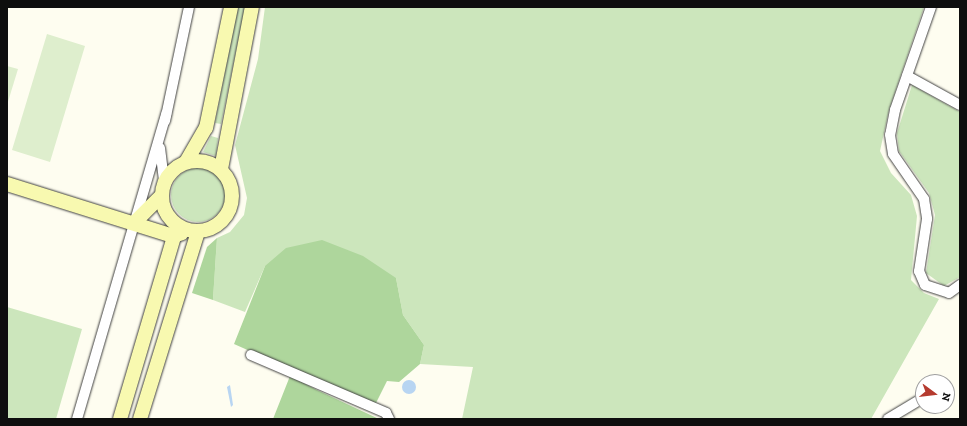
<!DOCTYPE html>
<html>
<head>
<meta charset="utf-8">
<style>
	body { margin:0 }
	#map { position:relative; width:967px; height:426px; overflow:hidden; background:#fefdf0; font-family:"Zilla Slab",serif }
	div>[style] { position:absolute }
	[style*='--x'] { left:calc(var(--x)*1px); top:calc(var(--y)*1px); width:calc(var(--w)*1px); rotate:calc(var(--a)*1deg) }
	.green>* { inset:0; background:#cce6bc }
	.round { border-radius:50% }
	.forest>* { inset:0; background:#aed69c }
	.pitch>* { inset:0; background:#deeecd }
	.water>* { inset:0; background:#b8d5f2 }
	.roads { filter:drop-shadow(0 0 1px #414141) drop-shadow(0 0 1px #414141) }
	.street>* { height:10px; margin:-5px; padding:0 5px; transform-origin:5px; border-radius:5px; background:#fff }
	.secondary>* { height:14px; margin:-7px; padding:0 7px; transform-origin:7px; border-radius:7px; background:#f8f9b0 }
	.secondary>.ring { margin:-7px; padding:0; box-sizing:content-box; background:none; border:14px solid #f8f9b0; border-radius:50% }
	span { translate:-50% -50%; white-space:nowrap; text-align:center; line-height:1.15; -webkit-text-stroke:4px #fff; paint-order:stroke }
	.frame { position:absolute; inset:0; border:8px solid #0e0e0e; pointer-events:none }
	.north { position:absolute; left:915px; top:374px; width:40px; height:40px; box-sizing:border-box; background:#fff; border:1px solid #9f9f9f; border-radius:50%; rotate:105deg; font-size:11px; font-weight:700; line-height:16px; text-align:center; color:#0e0e0e }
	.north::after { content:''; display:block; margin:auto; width:14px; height:18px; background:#b53b2f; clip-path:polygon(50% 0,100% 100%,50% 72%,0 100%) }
</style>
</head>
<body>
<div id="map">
	<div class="green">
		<div style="clip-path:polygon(238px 7px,245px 7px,221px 124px,215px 123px)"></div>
		<div style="clip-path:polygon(265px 7px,924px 7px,889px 110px,880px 151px,891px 173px,911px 195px,917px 216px,911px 280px,924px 293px,939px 299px,871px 419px,462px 419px,473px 367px,420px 364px,424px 345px,403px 315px,396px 278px,265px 266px,245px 312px,213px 300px,217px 238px,230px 232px,244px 215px,247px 198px,235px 145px,258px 59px)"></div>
		<div style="clip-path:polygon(912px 85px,960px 112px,960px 277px,944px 286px,926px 273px,935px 215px,929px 193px,899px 151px,897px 133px)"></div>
		<div style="clip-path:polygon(211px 136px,218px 138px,216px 156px,203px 152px)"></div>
		<div class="round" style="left:171px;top:168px;width:54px;height:54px"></div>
		<div style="clip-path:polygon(7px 307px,82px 329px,56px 419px,7px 419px)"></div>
	</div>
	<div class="forest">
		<div style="clip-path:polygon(217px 238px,213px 300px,192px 293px,207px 247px)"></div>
		<div style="clip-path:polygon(322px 240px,363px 256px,396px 278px,403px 315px,424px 345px,420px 364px,399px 382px,387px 381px,376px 403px,348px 395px,234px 344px,265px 266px,286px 248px)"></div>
		<div style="clip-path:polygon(290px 376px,317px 390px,379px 419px,273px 419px)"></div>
	</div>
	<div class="pitch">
		<div style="clip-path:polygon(47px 34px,85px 46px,50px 162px,12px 150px)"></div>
		<div style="clip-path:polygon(7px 66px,18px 69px,7px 105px)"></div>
	</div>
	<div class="water">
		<div class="round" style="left:402px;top:380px;width:14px;height:14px"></div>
		<div style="clip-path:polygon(230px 385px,233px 405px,231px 407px,227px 387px)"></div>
	</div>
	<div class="roads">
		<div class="street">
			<div style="--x:931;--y:7;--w:109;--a:109.3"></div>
			<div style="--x:895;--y:110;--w:25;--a:101"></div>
			<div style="--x:890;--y:135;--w:19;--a:81"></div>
			<div style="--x:893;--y:154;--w:55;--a:55.4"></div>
			<div style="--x:924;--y:199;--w:20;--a:81"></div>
			<div style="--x:927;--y:219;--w:53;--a:98.7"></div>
			<div style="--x:919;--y:271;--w:15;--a:67"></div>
			<div style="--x:925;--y:285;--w:25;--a:18"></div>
			<div style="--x:949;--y:293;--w:14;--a:-36"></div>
			<div style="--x:907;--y:76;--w:60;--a:28.7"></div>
			<div style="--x:165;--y:121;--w:116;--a:-78.1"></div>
			<div style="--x:160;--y:148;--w:34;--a:83"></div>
			<div style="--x:251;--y:355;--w:147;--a:23.2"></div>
			<div style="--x:386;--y:413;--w:7;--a:63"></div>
			<div style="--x:77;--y:419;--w:318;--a:-73.7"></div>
			<div style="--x:888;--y:419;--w:41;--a:-31"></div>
		</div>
		<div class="secondary">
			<div class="ring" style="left:162px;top:161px;width:56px;height:56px"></div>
			<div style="--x:186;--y:162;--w:39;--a:-60"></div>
			<div style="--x:206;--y:128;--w:124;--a:-78.3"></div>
			<div style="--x:221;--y:169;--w:165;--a:-79.2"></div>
			<div style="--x:7;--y:184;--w:174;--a:17.4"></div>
			<div style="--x:173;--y:236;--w:9;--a:-18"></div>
			<div style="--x:135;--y:222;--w:37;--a:-45"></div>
			<div style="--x:120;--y:419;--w:201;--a:-73.5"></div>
			<div style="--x:140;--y:419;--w:196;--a:-72.8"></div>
		</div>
	</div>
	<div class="frame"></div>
	<div class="north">N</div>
</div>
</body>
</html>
